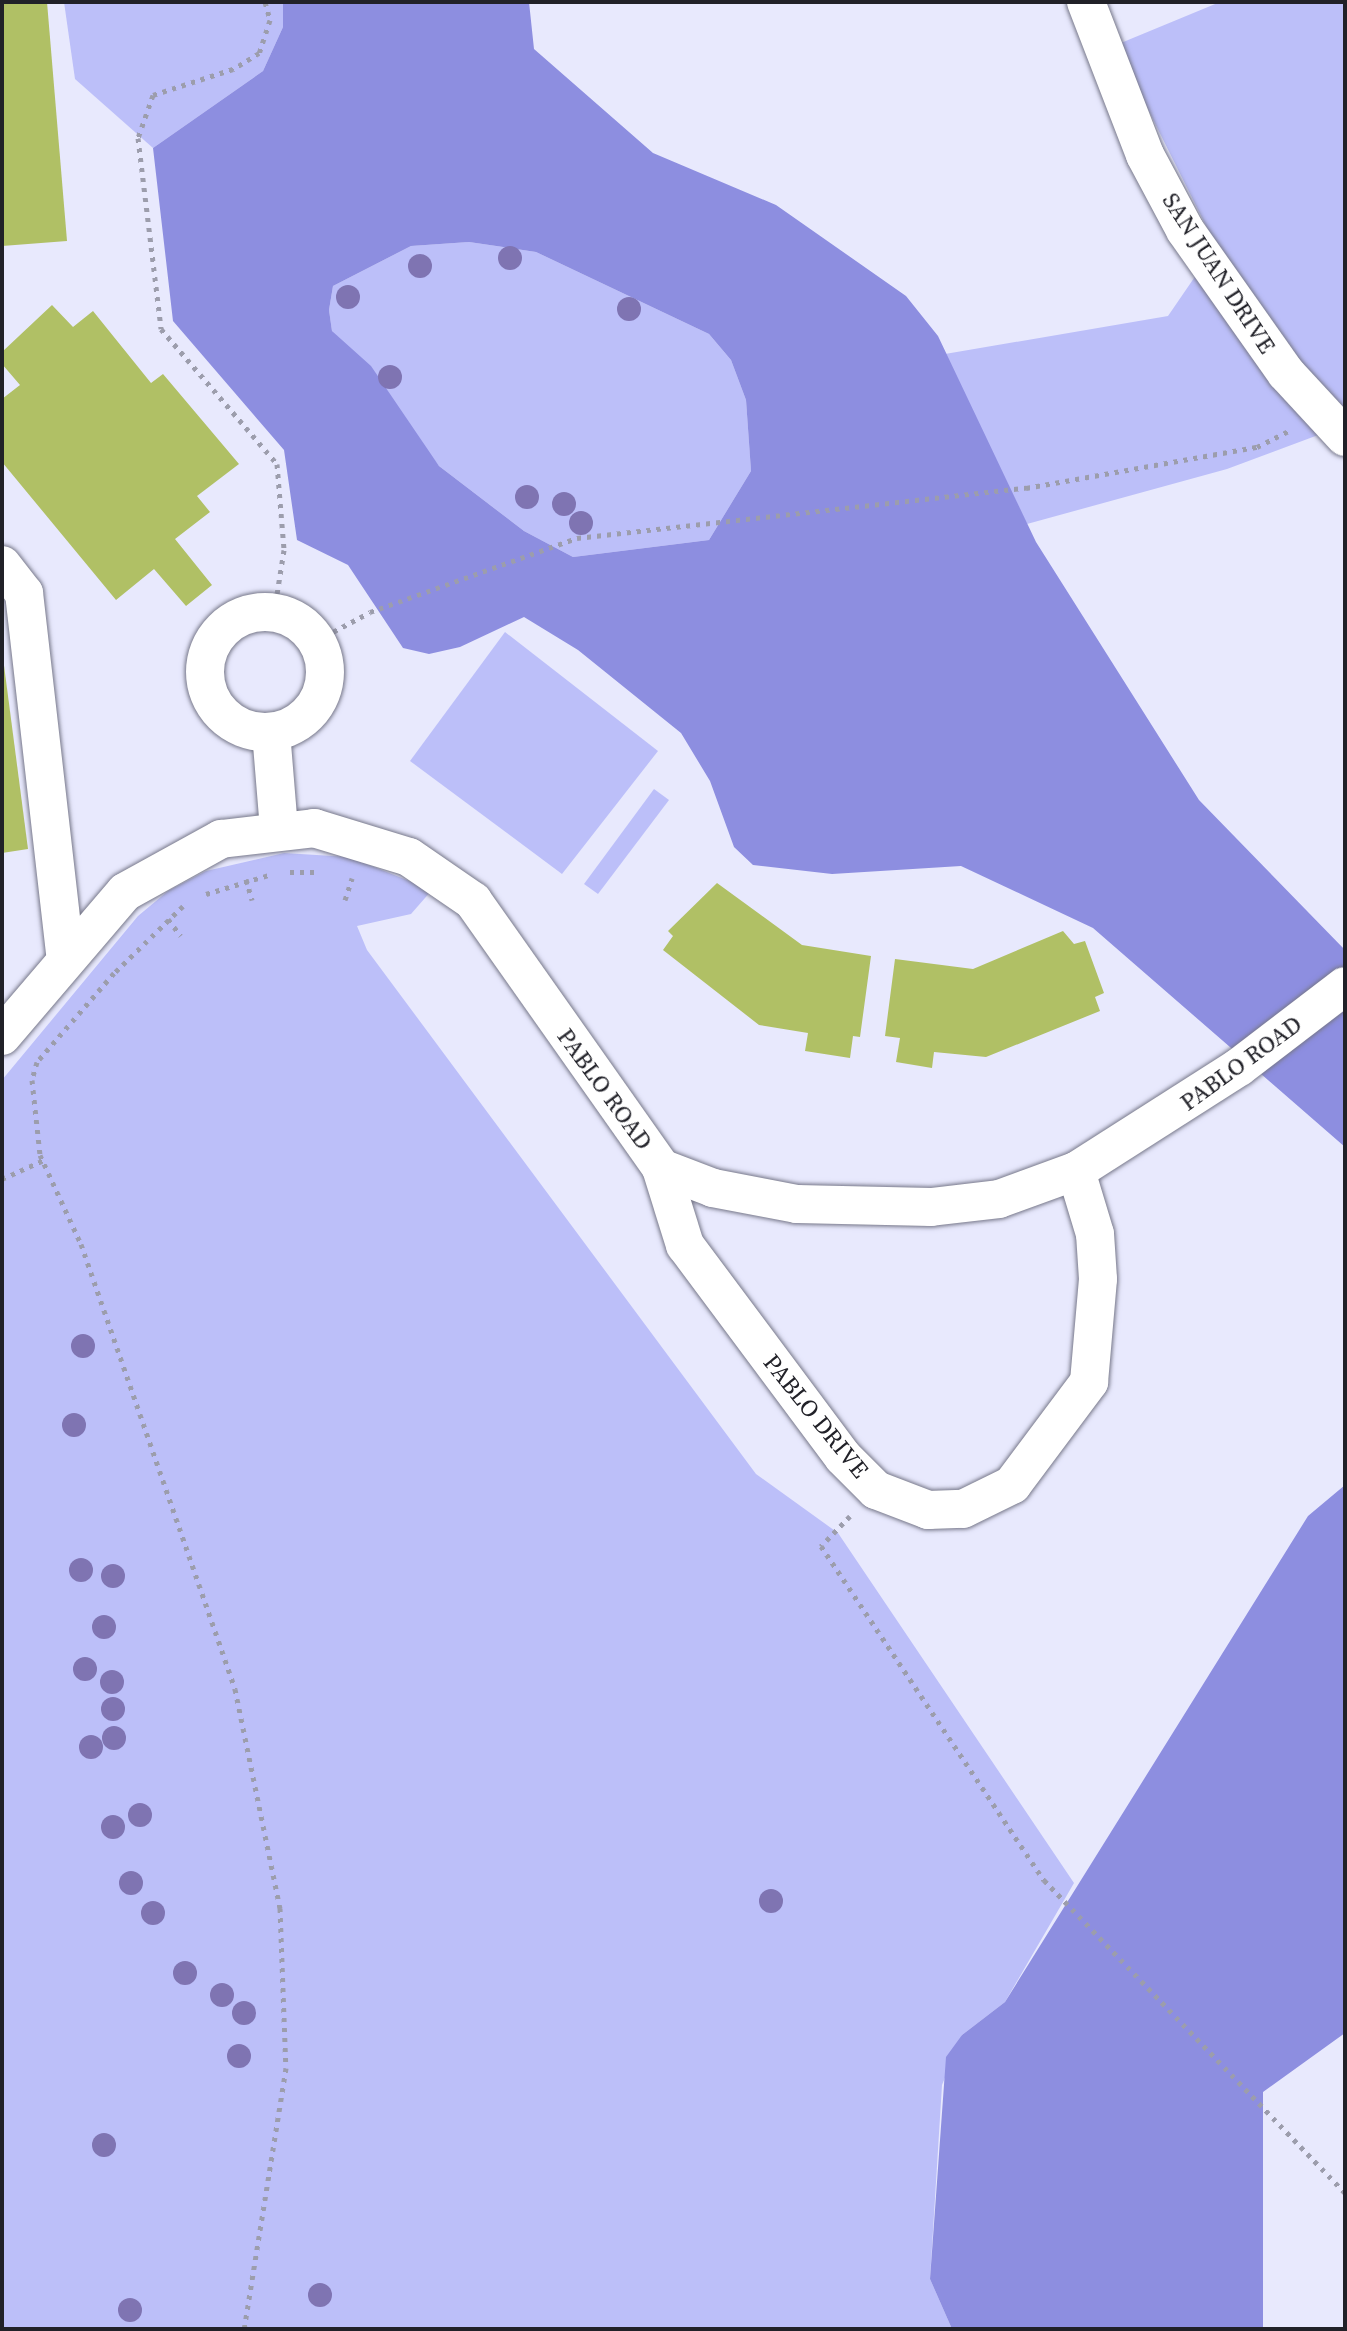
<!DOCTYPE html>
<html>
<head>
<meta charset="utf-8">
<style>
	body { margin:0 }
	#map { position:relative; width:1347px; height:2331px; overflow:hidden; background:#e8e9fd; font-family:"Source Serif 4",serif }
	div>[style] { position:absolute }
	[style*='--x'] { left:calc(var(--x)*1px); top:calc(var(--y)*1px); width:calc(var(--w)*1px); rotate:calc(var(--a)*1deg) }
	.green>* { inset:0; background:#bcbff9 }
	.water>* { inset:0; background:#8d8ee0 }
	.building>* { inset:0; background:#b0c065 }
	.path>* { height:5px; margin-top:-2.5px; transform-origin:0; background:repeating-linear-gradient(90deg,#9c9dac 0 4px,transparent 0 10px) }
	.roads { filter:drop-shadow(0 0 2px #77788a) drop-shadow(0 0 2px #77788a) }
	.minor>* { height:38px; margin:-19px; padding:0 19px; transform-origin:19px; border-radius:19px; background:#fff }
	.minor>.ring { margin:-19px; padding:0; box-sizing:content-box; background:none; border:38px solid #fff; border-radius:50% }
	.trees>* { width:24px; height:24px; margin:-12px; border-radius:50%; background:#7f74b2 }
	span { translate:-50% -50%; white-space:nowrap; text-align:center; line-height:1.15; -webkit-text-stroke:6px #fff; paint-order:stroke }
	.street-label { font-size:24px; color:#212128 }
	.frame { position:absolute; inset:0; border:4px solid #212128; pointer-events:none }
</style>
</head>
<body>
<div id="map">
	<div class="green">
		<div style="clip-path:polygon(64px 2px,283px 2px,283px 27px,263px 71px,153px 148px,75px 79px)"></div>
		<div style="clip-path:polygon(1220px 2px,1345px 2px,1345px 425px,1227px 469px,1027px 524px,945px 354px,1168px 316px,1216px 246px,1116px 45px)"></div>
		<div style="clip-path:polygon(469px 242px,536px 252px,709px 334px,731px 360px,746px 400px,751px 471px,709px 540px,573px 557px,524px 531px,439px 466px,332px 331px,329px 310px,333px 286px,411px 246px)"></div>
		<div style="clip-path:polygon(505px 632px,658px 751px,562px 874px,410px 761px)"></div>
		<div style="clip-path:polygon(654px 789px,669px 800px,598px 894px,584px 884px)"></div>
		<div style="clip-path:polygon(284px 853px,349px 857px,432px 890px,411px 914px,357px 926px,367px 950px,756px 1474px,838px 1533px,1074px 1883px,1005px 2002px,962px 2035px,942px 2085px,930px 2279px,952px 2329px,2px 2329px,2px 1080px,138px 916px,168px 891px,206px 871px)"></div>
	</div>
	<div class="water">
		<div style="clip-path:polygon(evenodd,283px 2px,529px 2px,534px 49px,653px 153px,776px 205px,906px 296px,938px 336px,1036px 542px,1199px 800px,1345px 950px,1345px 1147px,1093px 928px,961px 866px,832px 874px,753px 865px,734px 847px,710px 781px,681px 733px,578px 650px,524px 617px,460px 647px,429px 654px,403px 648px,348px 565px,297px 540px,284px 450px,173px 321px,153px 148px,263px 71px,283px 27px,283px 2px,469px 242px,536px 252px,709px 334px,731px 360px,746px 400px,751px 471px,709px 540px,573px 557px,524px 531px,439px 466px,371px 366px,332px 331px,329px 310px,333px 286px,411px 246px,469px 242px)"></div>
		<div style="clip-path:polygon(1345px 1485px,1345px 2033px,1263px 2092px,1263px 2329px,952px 2329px,930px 2279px,946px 2057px,962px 2035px,1005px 2002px,1308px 1516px)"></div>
	</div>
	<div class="building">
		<div style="clip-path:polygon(2px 2px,47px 2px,67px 241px,2px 246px)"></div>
		<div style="clip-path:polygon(52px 305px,73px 327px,93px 311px,151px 383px,163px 374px,239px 464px,197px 496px,210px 512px,175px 539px,212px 585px,186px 606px,154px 569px,116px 600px,2px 462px,2px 399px,20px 385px,2px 364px,2px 352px)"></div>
		<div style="clip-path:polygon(2px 650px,28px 849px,2px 853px)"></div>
		<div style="clip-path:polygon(717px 883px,802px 945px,871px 956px,860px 1037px,853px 1036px,850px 1058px,805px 1051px,808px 1033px,759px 1025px,663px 950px,673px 936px,668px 931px)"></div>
		<div style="clip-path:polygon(1063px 931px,1074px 944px,1085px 941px,1104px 993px,1095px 997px,1100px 1011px,986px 1057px,934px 1052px,932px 1068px,896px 1062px,900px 1038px,885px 1036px,895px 959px,973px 969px)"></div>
	</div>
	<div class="path">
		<div style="--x:265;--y:2;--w:19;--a:74"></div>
		<div style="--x:270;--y:20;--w:35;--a:108"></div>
		<div style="--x:259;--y:53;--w:31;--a:148"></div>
		<div style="--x:233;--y:69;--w:84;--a:162"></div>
		<div style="--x:153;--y:95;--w:46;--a:109.2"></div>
		<div style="--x:138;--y:138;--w:192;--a:83.1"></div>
		<div style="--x:161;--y:329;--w:178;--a:49.3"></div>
		<div style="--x:277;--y:464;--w:86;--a:85.3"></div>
		<div style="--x:284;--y:550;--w:64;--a:99"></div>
		<div style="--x:316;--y:641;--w:61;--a:-28.2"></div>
		<div style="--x:370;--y:612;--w:220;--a:-19.7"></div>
		<div style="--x:577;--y:538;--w:452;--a:-6.4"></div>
		<div style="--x:1026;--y:488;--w:235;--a:-10.1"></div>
		<div style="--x:1257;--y:447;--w:36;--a:-27"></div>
		<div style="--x:290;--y:872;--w:30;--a:0"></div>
		<div style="--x:246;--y:879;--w:22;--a:74"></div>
		<div style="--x:206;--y:894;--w:66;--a:-16.8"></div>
		<div style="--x:345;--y:900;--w:23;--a:-72"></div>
		<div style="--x:183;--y:906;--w:96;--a:135.8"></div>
		<div style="--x:114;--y:973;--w:118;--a:130.9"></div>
		<div style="--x:37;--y:1062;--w:19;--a:106"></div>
		<div style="--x:32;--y:1080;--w:75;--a:83.9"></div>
		<div style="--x:40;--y:1155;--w:98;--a:65.3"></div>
		<div style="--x:81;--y:1244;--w:471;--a:70.9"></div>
		<div style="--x:235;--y:1689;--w:224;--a:78.4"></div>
		<div style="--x:280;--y:1908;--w:160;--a:87.9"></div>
		<div style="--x:286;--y:2068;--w:264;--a:99.1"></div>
		<div style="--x:168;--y:919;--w:21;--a:53"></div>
		<div style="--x:2;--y:1179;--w:46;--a:-24.3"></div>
		<div style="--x:850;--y:1516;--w:42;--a:134"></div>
		<div style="--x:821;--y:1546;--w:402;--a:56.3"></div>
		<div style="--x:1044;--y:1880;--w:434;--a:46.1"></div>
	</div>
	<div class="roads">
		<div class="minor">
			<div style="--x:1086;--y:2;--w:164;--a:68.9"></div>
			<div style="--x:1145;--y:155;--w:85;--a:61.9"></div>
			<div style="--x:1185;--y:230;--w:175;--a:54.8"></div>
			<div style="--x:1286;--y:373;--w:87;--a:47.3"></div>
			<div style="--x:2;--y:565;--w:36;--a:52"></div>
			<div style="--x:24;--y:593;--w:369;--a:83.5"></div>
			<div class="ring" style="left:205px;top:612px;width:82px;height:82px"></div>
			<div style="--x:271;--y:732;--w:98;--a:85.3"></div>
			<div style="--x:2;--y:1036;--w:189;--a:-49.5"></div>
			<div style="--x:125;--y:892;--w:110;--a:-28.9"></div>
			<div style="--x:221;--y:839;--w:94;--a:-6.7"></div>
			<div style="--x:314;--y:828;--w:99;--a:17"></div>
			<div style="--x:409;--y:857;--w:78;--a:34.5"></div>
			<div style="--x:473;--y:901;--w:327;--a:54.8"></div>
			<div style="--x:661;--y:1168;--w:56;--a:21"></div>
			<div style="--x:713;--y:1188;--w:86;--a:10.8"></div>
			<div style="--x:797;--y:1204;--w:134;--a:1.3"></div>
			<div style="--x:931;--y:1207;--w:68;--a:-6.7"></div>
			<div style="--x:999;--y:1199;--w:82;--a:-20"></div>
			<div style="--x:1076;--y:1171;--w:193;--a:-32.5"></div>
			<div style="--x:1239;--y:1067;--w:133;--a:-37.4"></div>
			<div style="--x:661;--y:1168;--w:81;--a:72.7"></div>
			<div style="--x:685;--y:1245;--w:264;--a:53.3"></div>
			<div style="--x:843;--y:1457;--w:47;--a:45"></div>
			<div style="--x:876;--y:1490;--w:56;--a:21"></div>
			<div style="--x:928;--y:1510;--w:35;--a:-2"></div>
			<div style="--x:963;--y:1509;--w:55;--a:-26.1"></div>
			<div style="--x:1012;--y:1485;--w:129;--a:-53.2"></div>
			<div style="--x:1089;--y:1382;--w:103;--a:-85"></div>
			<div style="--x:1098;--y:1279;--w:45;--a:-93.8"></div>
			<div style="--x:1095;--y:1234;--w:66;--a:-106.8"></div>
		</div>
	</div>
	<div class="trees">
		<div style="left:510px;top:258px"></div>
		<div style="left:420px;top:266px"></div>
		<div style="left:348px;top:297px"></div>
		<div style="left:629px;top:309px"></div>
		<div style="left:390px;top:377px"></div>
		<div style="left:527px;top:497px"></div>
		<div style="left:564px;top:504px"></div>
		<div style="left:581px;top:523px"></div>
		<div style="left:83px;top:1346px"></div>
		<div style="left:74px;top:1425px"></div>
		<div style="left:81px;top:1570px"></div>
		<div style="left:113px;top:1576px"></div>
		<div style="left:104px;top:1627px"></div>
		<div style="left:85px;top:1669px"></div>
		<div style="left:112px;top:1682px"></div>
		<div style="left:113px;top:1709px"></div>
		<div style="left:114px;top:1738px"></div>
		<div style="left:91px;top:1747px"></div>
		<div style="left:140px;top:1815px"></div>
		<div style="left:113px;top:1827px"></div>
		<div style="left:131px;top:1883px"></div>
		<div style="left:771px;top:1901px"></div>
		<div style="left:153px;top:1913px"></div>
		<div style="left:185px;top:1973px"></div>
		<div style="left:222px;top:1995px"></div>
		<div style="left:244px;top:2013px"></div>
		<div style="left:239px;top:2056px"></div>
		<div style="left:104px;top:2145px"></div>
		<div style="left:320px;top:2295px"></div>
		<div style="left:130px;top:2310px"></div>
	</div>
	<div class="street-label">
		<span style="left:1219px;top:273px;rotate:57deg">SAN JUAN DRIVE</span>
		<span style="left:1241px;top:1063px;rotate:-36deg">PABLO ROAD</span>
		<span style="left:605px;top:1089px;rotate:54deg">PABLO ROAD</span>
		<span style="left:816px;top:1416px;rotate:51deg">PABLO DRIVE</span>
	</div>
	<div class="frame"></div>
</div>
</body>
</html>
